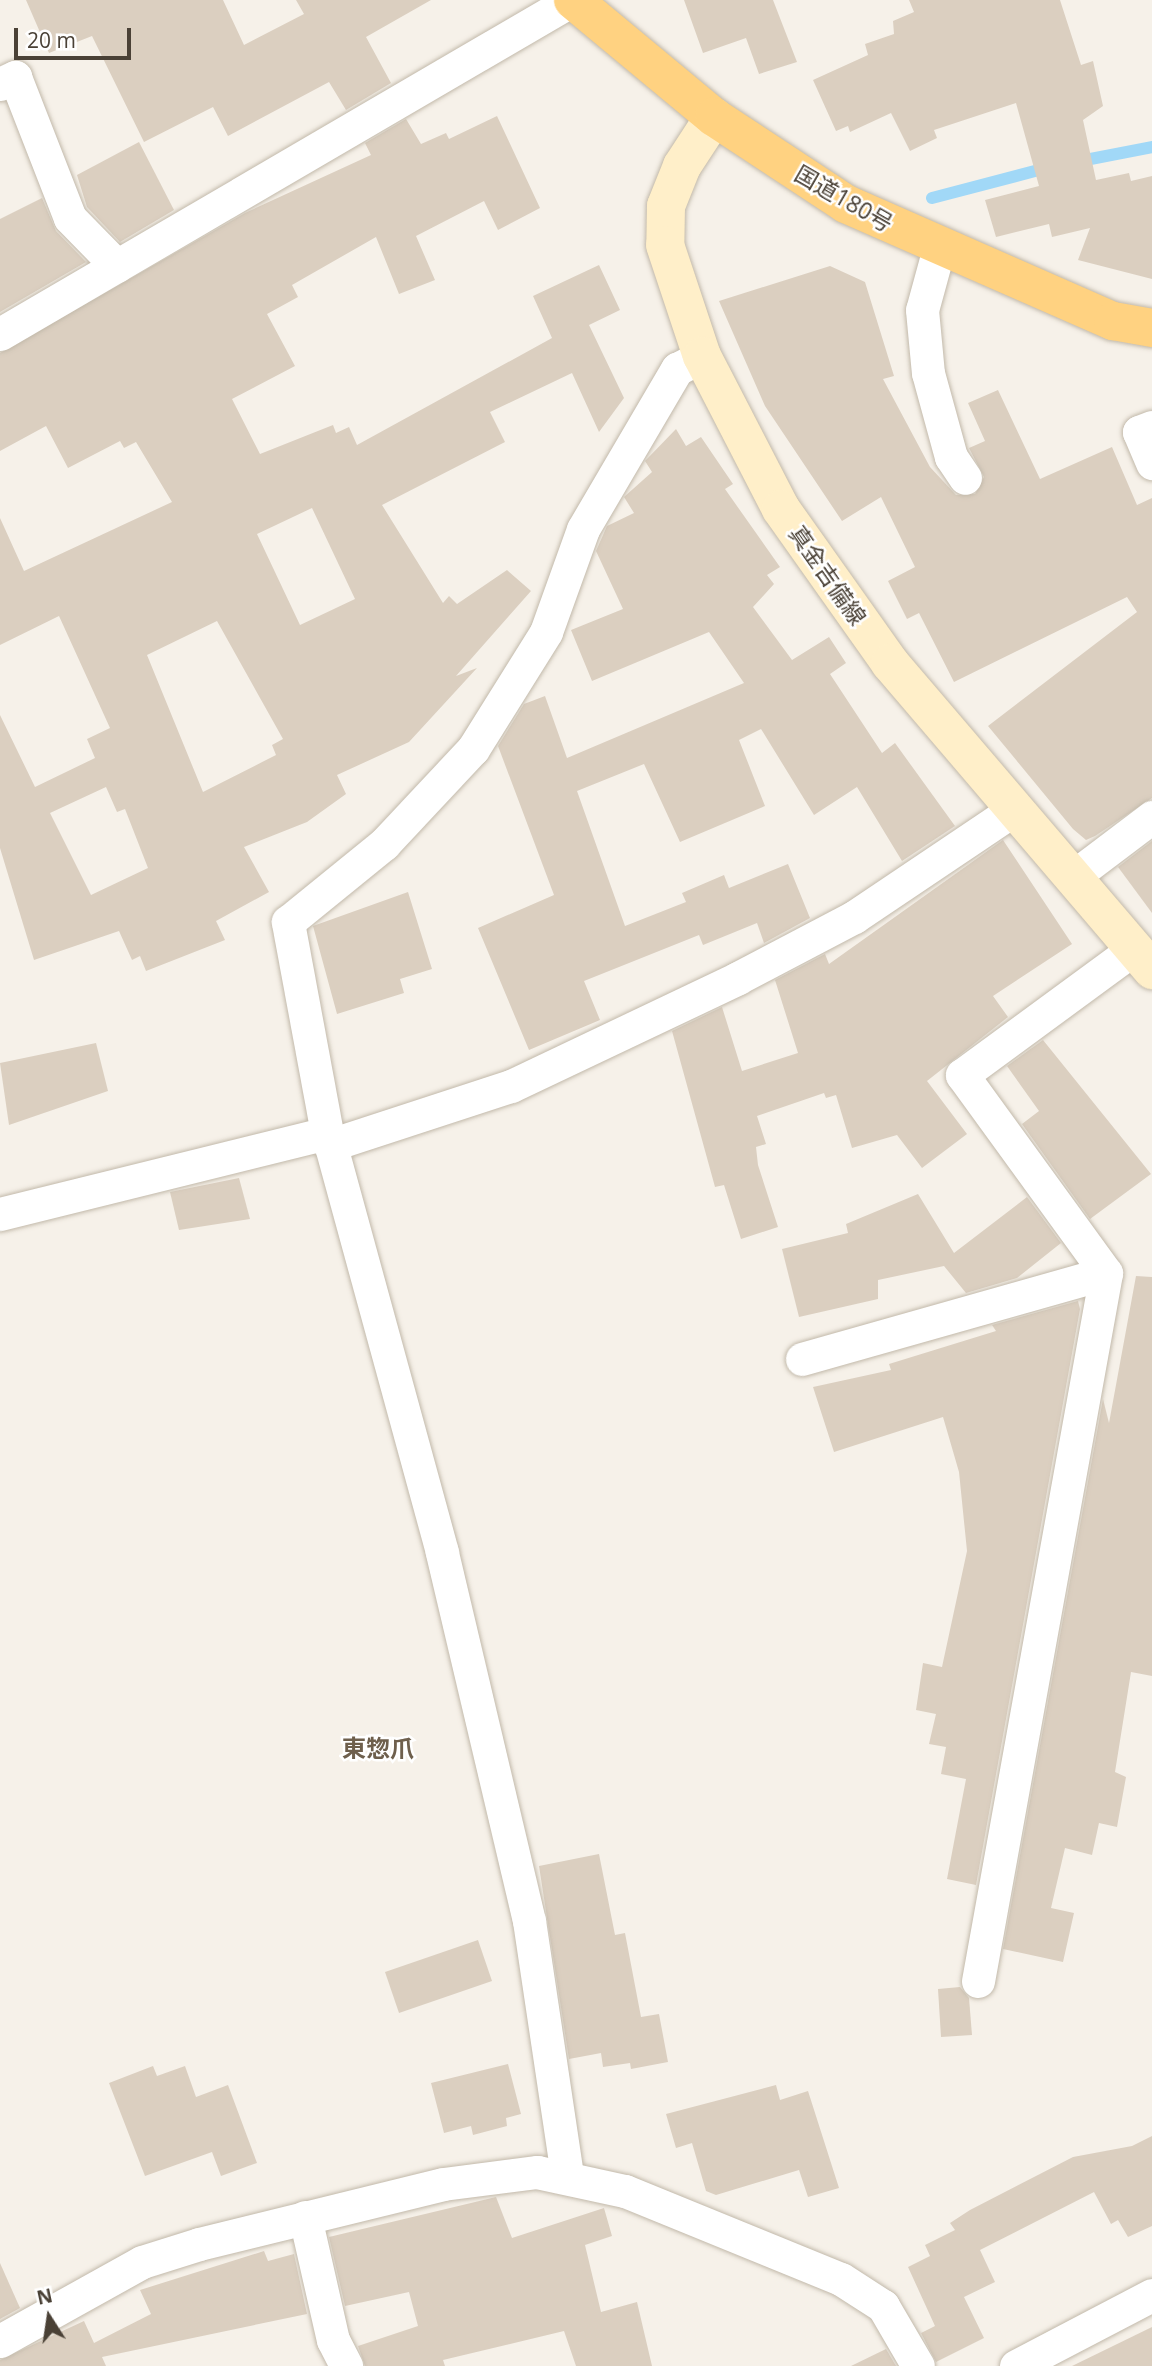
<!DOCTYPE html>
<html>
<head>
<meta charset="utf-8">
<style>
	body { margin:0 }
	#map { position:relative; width:1152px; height:2366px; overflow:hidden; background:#f6f1e9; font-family:"Open Sans","Noto Sans JP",sans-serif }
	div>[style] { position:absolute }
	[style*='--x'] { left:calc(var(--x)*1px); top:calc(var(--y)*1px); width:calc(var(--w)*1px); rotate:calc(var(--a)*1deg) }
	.stream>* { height:12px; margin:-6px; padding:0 6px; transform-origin:6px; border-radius:6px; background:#a1d8f7 }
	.building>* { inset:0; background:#dbcfc0 }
	.roads { filter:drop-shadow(0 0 2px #c2b9aa) drop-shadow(0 0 2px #c2b9aa) }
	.minor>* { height:33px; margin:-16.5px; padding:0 16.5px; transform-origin:16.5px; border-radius:16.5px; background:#fff }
	.secondary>* { height:38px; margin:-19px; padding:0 19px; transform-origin:19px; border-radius:19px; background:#ffefc9 }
	.trunk>* { height:38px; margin:-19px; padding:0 19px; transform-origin:19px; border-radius:19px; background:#ffd281 }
	span { translate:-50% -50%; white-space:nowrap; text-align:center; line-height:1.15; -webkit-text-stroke:5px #fff; paint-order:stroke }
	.street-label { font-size:23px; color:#4a4136 }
	.neighbourhood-label { font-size:24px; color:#6e5f4c; font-weight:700 }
	.north { position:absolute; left:14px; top:2282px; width:70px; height:70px; -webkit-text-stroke:5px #fff; paint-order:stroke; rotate:348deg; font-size:19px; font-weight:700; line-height:28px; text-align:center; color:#4a4136 }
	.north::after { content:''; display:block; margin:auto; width:24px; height:32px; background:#4a4136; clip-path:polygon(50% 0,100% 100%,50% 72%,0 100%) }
	.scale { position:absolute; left:14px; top:28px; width:117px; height:32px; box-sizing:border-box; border:4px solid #4a4136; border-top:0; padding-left:9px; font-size:21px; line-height:24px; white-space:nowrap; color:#4a4136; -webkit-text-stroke:5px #fff; paint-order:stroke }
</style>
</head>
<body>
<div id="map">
	<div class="stream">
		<div style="--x:1075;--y:162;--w:78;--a:-11"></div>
		<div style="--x:932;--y:198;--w:122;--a:-14.7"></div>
	</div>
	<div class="building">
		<div style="clip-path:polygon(26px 0,223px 0,244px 45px,304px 14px,296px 0,431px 0,366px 37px,391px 83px,346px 110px,329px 82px,228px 136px,213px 107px,144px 142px,92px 36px,49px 53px)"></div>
		<div style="clip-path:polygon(684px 0,773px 0,797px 62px,759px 74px,746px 38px,703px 53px)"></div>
		<div style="clip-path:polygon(909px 0,1060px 0,1081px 65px,1093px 61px,1103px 106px,1083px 120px,1096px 180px,1129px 173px,1131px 181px,1152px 176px,1152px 279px,1078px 260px,1090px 228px,1052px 237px,1049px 224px,996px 237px,985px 200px,1039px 186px,1016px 103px,934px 130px,937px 138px,910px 151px,891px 113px,850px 132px,848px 126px,836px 131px,813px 80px,868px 55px,865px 44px,894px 34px,893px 21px,914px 12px)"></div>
		<div style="clip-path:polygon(evenodd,497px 116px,540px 208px,498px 230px,484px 201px,416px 236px,435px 280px,399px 294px,376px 237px,292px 285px,298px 297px,267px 314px,295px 366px,232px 399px,260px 454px,333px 425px,336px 433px,349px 427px,357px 445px,552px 338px,533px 296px,599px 265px,620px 310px,589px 325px,624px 398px,599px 432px,572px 373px,490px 412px,505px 442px,382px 505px,443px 603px,449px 596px,457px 604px,507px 570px,531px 591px,456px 676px,477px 668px,409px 742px,337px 775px,346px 794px,307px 822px,244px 847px,269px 892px,216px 921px,225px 940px,146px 971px,140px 956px,132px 960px,119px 931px,34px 960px,0 848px,0 715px,35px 787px,95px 758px,87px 739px,110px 728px,59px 616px,0 645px,0 518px,24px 571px,172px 502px,136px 442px,124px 448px,120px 441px,68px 468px,46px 426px,0 451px,0 353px,245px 213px,371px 155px,365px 143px,406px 119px,421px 144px,446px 133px,449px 139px,497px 116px,312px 508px,355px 599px,300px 625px,257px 534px,312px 508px,497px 116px,217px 621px,283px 739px,272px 745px,276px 755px,203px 792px,147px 655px,217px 621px,497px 116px,106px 787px,117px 812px,125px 809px,148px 868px,91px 895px,50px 813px,106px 787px)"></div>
		<div style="clip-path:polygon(139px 142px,174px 210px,120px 242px,87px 207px,77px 175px)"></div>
		<div style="clip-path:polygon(42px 198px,56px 231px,86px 262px,0 312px,0 219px)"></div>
		<div style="clip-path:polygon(830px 266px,865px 282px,894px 376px,883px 379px,930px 467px,956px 495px,975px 494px,984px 477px,969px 448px,985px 441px,968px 403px,998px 390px,1040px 479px,1112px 447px,1137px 505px,1152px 498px,1152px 798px,1095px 836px,1086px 840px,1073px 829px,988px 726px,1137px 612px,1127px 597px,954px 682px,919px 613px,907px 619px,888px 581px,915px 567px,881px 497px,842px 521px,765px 406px,719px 301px)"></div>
		<div style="clip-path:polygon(676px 429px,686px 446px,701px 437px,733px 484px,725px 489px,780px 567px,767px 575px,774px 584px,753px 607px,792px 660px,829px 637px,846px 663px,830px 674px,882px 753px,895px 743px,955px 826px,902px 861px,857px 787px,814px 815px,761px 729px,739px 740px,765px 806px,680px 842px,644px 764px,577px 791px,625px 926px,686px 902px,682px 893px,724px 875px,729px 888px,788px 864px,810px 918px,764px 943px,757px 923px,703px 945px,699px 935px,584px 981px,600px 1020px,529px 1050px,478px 928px,554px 895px,498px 746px,524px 704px,545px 696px,567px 758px,744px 683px,709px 632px,592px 681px,571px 630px,623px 609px,596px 551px,607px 526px,634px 513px,624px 497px,652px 472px,645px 461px)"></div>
		<div style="clip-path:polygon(1003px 840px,1072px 944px,993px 996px,1008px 1017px,927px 1081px,967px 1134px,922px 1168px,897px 1135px,852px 1148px,836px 1095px,826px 1098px,824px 1093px,757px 1116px,766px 1144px,756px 1147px,758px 1165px,778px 1227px,741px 1239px,724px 1185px,715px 1187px,672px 1031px,722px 1007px,742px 1071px,798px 1053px,775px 980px,825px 954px,829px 964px)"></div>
		<div style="clip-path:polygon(1152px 841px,1152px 913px,1118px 867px)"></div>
		<div style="clip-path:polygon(408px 892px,432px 969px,400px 979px,404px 993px,337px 1014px,313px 926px)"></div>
		<div style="clip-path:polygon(1043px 1040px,1151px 1174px,1090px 1219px,1022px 1124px,1039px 1111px,1007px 1066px)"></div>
		<div style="clip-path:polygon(96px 1043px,108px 1091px,9px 1125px,0 1063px)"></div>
		<div style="clip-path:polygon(239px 1178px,250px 1219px,179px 1230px,170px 1192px)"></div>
		<div style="clip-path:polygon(918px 1194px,954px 1253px,1027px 1197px,1061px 1243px,1017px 1278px,966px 1293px,944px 1266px,878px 1280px,878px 1299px,799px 1317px,782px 1249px,848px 1233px,846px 1224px)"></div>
		<div style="clip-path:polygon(1136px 1276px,1152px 1277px,1152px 1676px,1131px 1672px,1115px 1772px,1126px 1777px,1117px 1827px,1099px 1823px,1092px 1855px,1065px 1848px,1051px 1908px,1074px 1913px,1063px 1962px,1003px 1949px,1103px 1399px,1109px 1423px)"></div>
		<div style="clip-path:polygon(1078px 1301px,1080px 1309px,976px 1885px,947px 1879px,966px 1779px,941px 1774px,946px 1747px,929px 1744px,936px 1714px,916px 1710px,923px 1663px,942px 1667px,967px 1551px,959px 1472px,943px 1417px,834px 1452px,813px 1387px,891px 1370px,889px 1364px,996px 1331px,992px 1325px)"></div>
		<div style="clip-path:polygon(599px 1854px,615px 1935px,625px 1933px,641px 2017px,659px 2014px,668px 2062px,631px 2069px,630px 2063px,603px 2067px,601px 2053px,569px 2059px,539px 1866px)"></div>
		<div style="clip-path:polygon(478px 1940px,492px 1981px,399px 2013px,385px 1972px)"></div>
		<div style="clip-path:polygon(960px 1987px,969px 1998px,972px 2035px,941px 2037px,938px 1989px)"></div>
		<div style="clip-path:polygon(508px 2064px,521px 2114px,506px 2118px,507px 2126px,473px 2135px,471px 2126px,444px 2133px,431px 2083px)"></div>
		<div style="clip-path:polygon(153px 2066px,157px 2076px,185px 2066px,196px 2097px,228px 2085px,257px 2163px,221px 2176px,212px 2152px,145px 2176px,109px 2083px)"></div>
		<div style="clip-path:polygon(776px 2085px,780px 2100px,808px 2091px,839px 2188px,808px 2197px,799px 2170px,716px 2195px,706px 2191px,692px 2143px,676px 2148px,666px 2114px)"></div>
		<div style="clip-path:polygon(1152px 2136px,1152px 2226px,1128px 2237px,1118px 2220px,1111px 2224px,1094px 2192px,980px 2250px,995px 2282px,964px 2297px,984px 2338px,936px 2362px,921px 2333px,935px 2326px,908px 2267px,930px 2256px,925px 2245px,955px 2230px,950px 2223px,970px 2210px,1073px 2157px,1132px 2146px)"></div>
		<div style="clip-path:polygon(496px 2197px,512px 2238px,604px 2208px,612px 2236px,585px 2245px,601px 2312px,637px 2302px,652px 2366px,576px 2366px,564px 2331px,443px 2360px,445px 2366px,365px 2366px,358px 2346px,418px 2326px,409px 2292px,345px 2306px,329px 2237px)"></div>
		<div style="clip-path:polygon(264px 2251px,268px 2261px,294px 2254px,307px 2314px,102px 2357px,106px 2366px,0 2366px,0 2360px,84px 2321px,94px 2343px,151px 2314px,140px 2290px)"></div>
		<div style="clip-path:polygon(0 2263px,20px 2308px,0 2319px)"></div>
		<div style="clip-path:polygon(1152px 2327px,1152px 2366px,1072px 2366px)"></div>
		<div style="clip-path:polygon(886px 2349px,896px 2366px,851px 2366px)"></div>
	</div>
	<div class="roads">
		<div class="minor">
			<div style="--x:0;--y:84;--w:17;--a:-25"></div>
			<div style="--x:15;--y:77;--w:151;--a:68.7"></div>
			<div style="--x:70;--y:218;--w:67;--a:45.6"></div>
			<div style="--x:939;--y:248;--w:64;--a:105.3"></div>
			<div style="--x:922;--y:310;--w:63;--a:84.6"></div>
			<div style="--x:928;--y:373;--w:87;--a:74.7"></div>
			<div style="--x:951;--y:457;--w:25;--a:56"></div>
			<div style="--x:0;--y:334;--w:662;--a:-30.28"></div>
			<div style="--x:1152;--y:427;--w:14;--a:159"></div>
			<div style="--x:1139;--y:432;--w:34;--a:67"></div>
			<div style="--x:1074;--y:876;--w:98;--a:-37.1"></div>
			<div style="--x:330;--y:1145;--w:190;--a:-18.1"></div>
			<div style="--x:511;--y:1086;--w:251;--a:-25.4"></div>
			<div style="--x:738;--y:978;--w:131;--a:-27.7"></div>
			<div style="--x:854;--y:917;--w:195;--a:-33.9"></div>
			<div style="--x:0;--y:1214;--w:337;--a:-13.9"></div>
			<div style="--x:802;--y:1359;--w:316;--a:-15.8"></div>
			<div style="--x:978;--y:1981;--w:719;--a:-79.75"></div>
			<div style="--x:1106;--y:1273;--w:245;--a:-126"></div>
			<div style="--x:962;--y:1075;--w:215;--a:-36.3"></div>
			<div style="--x:567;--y:2175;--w:257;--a:-98.5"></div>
			<div style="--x:529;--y:1921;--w:379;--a:-103.3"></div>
			<div style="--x:442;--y:1552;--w:434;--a:-105.3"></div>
			<div style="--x:327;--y:1133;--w:215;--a:-100.5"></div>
			<div style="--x:288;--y:922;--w:124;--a:-39.1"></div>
			<div style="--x:384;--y:844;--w:130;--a:-46.9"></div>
			<div style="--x:473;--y:749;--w:138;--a:-58"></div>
			<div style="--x:546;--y:632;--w:109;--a:-70.2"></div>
			<div style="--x:583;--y:529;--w:186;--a:-59.6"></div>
			<div style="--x:677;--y:369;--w:28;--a:-27"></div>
			<div style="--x:305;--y:2217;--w:126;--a:77.2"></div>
			<div style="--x:333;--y:2340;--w:29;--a:63"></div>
			<div style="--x:0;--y:2341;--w:162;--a:-29.1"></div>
			<div style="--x:142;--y:2262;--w:60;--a:-17.5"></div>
			<div style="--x:199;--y:2244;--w:251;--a:-13.8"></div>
			<div style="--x:443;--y:2184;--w:95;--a:-7.3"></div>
			<div style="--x:537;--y:2172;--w:90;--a:12.2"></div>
			<div style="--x:625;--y:2191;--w:233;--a:22.2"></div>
			<div style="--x:841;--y:2279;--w:50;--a:32.7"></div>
			<div style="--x:883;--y:2306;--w:69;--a:59.7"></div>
			<div style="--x:1016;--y:2366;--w:153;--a:-27.6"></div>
		</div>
		<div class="secondary">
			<div style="--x:714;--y:117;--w:59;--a:123.1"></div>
			<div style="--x:682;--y:166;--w:43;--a:111.8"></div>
			<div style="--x:666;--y:206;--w:39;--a:91"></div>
			<div style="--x:665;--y:245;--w:117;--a:71.6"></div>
			<div style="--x:702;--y:356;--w:172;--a:62.7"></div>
			<div style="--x:781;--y:509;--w:189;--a:54.7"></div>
			<div style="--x:890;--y:663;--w:404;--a:49.5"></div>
		</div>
		<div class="trunk">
			<div style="--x:573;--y:0;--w:183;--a:39.7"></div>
			<div style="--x:714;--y:117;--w:158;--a:33.4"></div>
			<div style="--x:846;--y:204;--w:292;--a:23.7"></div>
			<div style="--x:1113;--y:321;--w:40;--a:10"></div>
		</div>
	</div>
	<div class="street-label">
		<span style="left:844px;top:198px;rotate:30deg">国道180号</span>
		<span style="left:828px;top:575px;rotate:55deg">真金吉備線</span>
	</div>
	<div class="neighbourhood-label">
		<span style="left:378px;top:1748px">東惣爪</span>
	</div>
	<div class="north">N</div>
	<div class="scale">20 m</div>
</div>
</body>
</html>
